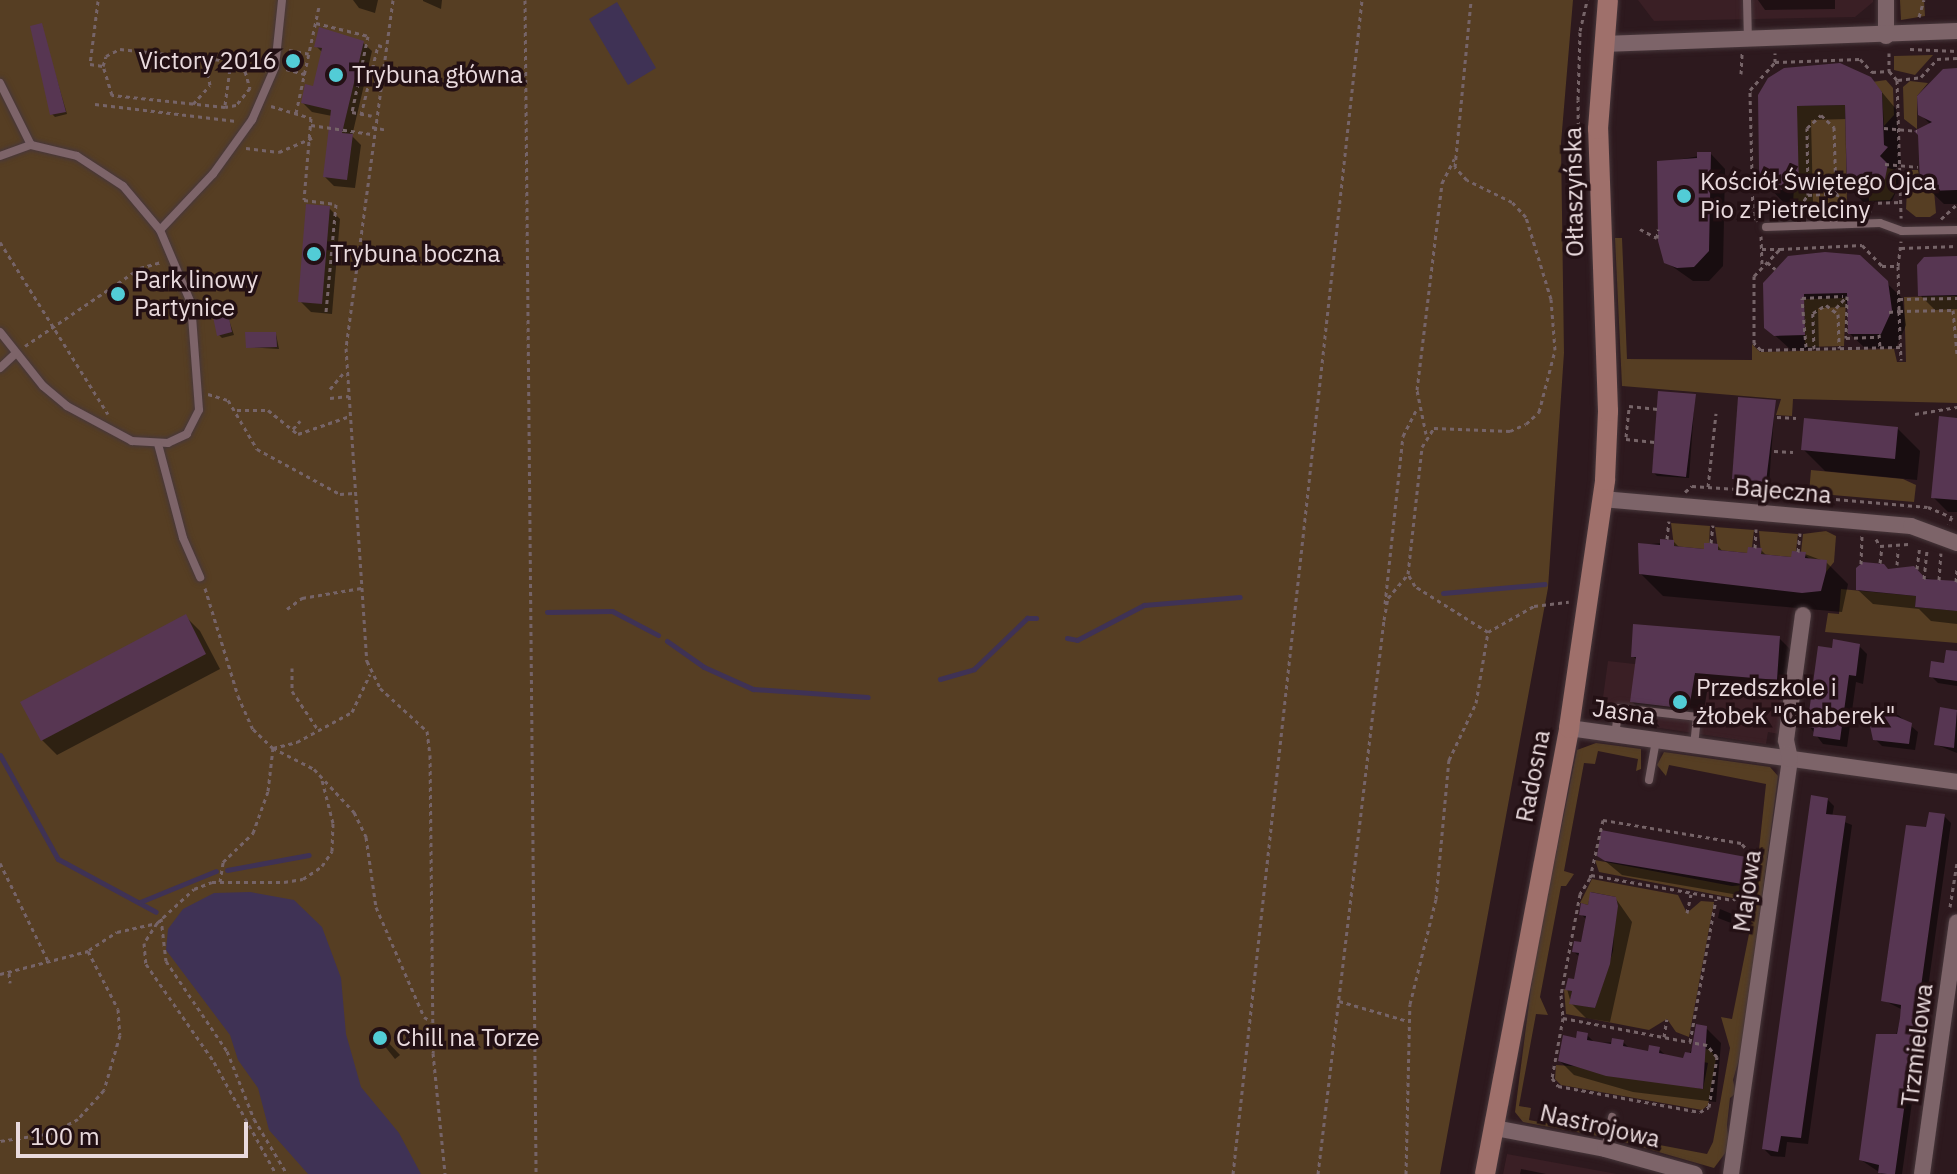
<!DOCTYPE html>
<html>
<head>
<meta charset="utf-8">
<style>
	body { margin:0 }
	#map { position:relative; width:1957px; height:1174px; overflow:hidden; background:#2d191e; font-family:"IBM Plex Sans",sans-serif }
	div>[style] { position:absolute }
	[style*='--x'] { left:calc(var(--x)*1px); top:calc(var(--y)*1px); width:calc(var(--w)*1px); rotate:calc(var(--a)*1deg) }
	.built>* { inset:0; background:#3a1f25 }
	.green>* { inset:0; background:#563e23 }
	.water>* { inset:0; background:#3f3255 }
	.shadow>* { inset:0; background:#0007 }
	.stream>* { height:5px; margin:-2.5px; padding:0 2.5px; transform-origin:2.5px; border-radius:2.5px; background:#3f3255 }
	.building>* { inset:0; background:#573652 }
	.path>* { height:3px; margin-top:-1.5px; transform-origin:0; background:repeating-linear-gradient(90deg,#766468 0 4px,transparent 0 8px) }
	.roads { filter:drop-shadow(0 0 2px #47373b) drop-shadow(0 0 2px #47373b) }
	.lane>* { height:8px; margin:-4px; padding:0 4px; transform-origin:4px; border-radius:4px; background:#7d6469 }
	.street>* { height:16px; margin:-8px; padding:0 8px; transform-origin:8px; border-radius:8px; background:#7d6469 }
	.secondary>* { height:20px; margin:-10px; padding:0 10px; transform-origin:10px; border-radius:10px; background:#9f706b }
	.dots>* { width:22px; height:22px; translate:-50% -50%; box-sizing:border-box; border:4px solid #231014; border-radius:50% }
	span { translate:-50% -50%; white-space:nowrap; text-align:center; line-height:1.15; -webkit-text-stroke:7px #231014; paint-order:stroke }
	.poi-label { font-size:24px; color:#e9dadd }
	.right { translate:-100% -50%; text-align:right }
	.left { translate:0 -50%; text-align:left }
	.street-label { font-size:24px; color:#e9dadd }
	.scale { position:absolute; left:16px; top:1122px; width:232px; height:36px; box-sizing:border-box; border:4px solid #e9dadd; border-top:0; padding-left:10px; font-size:24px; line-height:28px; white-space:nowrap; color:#e9dadd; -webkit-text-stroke:6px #231014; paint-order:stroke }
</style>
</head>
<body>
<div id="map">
	<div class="built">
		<div style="clip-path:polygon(1638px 0,1873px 0,1873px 2px,1855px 17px,1654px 21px)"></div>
		<div style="clip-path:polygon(1608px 661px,1785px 681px,1779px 734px,1768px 732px,1766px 744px,1600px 719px)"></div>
		<div style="clip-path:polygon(1507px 1154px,1617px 1174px,1503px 1174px)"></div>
	</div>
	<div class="green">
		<div style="clip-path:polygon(0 0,1573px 0,1561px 143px,1564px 353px,1548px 588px,1440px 1174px,0 1174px)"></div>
		<div style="clip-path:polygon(1900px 0,1924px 0,1925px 16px,1901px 20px)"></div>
		<div style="clip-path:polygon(1933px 55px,1915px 75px,1894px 70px,1894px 56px)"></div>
		<div style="clip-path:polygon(1886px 80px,1893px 88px,1894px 115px,1884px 126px,1882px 92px,1872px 82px)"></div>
		<div style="clip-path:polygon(1910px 81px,1928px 83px,1917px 96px,1917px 129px,1904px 119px,1903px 87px)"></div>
		<div style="clip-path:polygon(1845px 105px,1847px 205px,1793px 207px,1797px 106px)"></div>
		<div style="clip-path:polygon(1884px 167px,1896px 170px,1896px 191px,1890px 200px,1869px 201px,1868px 187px,1883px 181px)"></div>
		<div style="clip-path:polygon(1908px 170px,1918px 170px,1921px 184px,1934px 190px,1936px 213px,1930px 217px,1916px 217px,1906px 209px)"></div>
		<div style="clip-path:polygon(1615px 238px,1622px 238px,1627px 359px,1752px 360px,1752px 344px,1760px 352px,1894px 349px,1897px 362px,1906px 362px,1904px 297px,1957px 296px,1957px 403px,1793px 399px,1792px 416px,1776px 415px,1781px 399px,1622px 386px)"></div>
		<div style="clip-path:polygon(1846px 298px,1844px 346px,1805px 347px,1804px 299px)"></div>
		<div style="clip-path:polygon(1811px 470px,1903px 479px,1916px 485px,1914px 502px,1809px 493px)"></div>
		<div style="clip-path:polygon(1671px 523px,1710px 526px,1709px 543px,1704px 549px,1674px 546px)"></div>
		<div style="clip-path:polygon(1715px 527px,1754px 530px,1752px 547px,1747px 553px,1718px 550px)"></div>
		<div style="clip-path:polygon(1759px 531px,1798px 534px,1796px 551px,1791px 557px,1761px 554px)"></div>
		<div style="clip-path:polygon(1826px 531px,1836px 536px,1834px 562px,1826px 572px,1801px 552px,1803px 534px)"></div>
		<div style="clip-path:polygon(1841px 589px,1916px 596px,1915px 607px,1957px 611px,1957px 643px,1825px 632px,1828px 613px,1839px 614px)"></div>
		<div style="clip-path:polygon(1596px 743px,1641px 749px,1641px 769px,1636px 771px,1638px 759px,1598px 751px,1595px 764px,1584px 763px,1564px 871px,1574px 874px,1566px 886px,1561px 886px,1540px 997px,1548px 1015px,1536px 1014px,1519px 1106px,1531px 1108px,1529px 1120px,1592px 1132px,1594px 1120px,1598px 1136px,1523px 1122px,1515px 1112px,1535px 957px,1577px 750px)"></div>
		<div style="clip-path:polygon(1664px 752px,1770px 767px,1778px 776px,1742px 1049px,1733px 1080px,1736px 1093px,1730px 1098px,1727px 1125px,1729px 1148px,1714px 1168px,1617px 1140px,1617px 1135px,1629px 1127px,1628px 1139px,1707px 1154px,1713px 1142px,1730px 1048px,1721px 1017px,1732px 1019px,1749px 934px,1737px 932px,1753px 906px,1766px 784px,1669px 765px,1666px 776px,1657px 765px)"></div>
		<div style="clip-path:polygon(1595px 860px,1732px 886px,1744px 885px,1733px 898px,1599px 872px)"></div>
		<div style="clip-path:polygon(1592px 879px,1678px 895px,1687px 913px,1701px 901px,1714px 902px,1689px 1037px,1676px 1032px,1667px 1019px,1649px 1030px,1566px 1014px,1564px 989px,1572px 991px,1570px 1003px,1595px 1008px,1613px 951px,1616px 897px,1591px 892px,1588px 905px,1580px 903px)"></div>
		<div style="clip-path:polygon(1697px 1047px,1711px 1050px,1716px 1059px,1708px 1105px,1702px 1110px,1561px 1085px,1555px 1079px,1556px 1065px,1586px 1067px,1703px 1089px,1708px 1063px,1695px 1060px)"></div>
	</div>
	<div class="water">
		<div style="clip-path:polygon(617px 2px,656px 68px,628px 85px,589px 19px)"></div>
		<div style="clip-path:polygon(250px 892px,294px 900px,322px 927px,341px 978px,346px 1034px,361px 1087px,399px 1133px,421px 1174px,308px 1174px,269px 1130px,258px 1088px,238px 1060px,230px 1035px,166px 950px,168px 929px,183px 909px,214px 893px)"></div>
	</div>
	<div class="shadow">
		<div style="clip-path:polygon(353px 0,378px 0,375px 13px,359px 8px)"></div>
		<div style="clip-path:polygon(442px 0,441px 9px,423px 1px,423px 0)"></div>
		<div style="clip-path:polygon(1758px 0,1835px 0,1835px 9px,1765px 10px)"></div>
		<div style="clip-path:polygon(41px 26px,67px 114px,55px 117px,52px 114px)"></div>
		<div style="clip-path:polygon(363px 43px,372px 51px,352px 136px,361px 145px,355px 188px,334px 186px,325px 177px,332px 116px,312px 112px,303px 103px,315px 88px,323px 53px,316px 46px)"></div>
		<div style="clip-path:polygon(1957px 70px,1957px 204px,1944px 204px,1921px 182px,1931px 125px,1920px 114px,1919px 96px,1944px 71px)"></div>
		<div style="clip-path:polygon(1870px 78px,1896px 109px,1901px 163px,1893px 172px,1901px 180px,1892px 201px,1863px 202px,1849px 187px,1847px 119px,1811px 120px,1813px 203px,1785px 204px,1763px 181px,1760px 96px)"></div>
		<div style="clip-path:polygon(1711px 154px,1725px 169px,1723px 266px,1709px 281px,1693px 281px,1666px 262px,1659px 163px)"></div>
		<div style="clip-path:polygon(329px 208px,340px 219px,332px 314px,311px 312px,300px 301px)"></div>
		<div style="clip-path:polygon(1860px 257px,1902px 298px,1906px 325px,1896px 348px,1865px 348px,1850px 334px,1849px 307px,1818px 308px,1819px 349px,1791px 350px,1766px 327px,1765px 284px)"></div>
		<div style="clip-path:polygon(1957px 258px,1957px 309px,1935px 310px,1920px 295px)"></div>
		<div style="clip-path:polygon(226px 311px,234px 335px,222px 338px,219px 335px)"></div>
		<div style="clip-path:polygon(276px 334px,279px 349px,248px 347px)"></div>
		<div style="clip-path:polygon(1695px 396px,1689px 478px,1657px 476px,1654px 473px)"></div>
		<div style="clip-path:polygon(1775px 402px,1769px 484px,1737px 481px,1734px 478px)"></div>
		<div style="clip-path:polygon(1957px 420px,1957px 512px,1948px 512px,1933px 497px)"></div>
		<div style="clip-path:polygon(1898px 429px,1920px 451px,1917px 480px,1825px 471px,1803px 449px)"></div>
		<div style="clip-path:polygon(1674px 542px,1680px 548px,1705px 551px,1718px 546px,1724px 553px,1749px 555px,1761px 550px,1768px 557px,1793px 559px,1805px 554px,1826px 562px,1848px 584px,1842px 612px,1663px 596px,1641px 574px,1640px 545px)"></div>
		<div style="clip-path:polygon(1889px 571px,1957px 584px,1957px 624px,1931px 621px,1919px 609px,1873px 604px,1858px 590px)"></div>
		<div style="clip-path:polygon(185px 616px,200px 631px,220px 669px,57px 755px,42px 740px)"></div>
		<div style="clip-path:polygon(1779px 638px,1793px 652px,1790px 692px,1708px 686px,1702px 722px,1646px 715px,1632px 702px,1638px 661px,1633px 656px)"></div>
		<div style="clip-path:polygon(1859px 646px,1867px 654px,1863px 684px,1856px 682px,1847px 747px,1823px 744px,1809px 726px,1834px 650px)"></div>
		<div style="clip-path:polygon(1957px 654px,1957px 686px,1938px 683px,1931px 676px)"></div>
		<div style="clip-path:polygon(1941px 710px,1957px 712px,1957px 753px,1937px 745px)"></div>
		<div style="clip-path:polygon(1885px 713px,1898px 715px,1918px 732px,1915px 750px,1882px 746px,1875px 739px)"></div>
		<div style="clip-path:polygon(1827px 799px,1834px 806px,1832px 817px,1852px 825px,1808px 1144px,1787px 1142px,1785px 1157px,1771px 1156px,1764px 1149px)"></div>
		<div style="clip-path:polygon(1944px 816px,1951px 823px,1902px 1174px,1882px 1174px,1861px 1160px,1903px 1010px,1883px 1000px,1928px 830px)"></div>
		<div style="clip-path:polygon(1599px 856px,1745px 859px,1760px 874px,1756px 898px,1622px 875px)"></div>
		<div style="clip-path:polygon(1616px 899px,1632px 922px,1610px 1022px,1586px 1018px,1571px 1003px,1567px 989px,1576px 982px,1580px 957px,1574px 952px,1583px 944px,1587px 920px,1581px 914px)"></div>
		<div style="clip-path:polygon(1720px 909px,1732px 914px,1731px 923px,1718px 918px)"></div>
		<div style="clip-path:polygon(1706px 1028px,1721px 1043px,1716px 1102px,1633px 1092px,1574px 1075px,1560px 1061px,1587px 1035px,1595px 1043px,1623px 1042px,1631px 1050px,1649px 1054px,1659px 1049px,1667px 1057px,1685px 1060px)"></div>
		<div style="clip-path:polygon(375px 1034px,380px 1034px,400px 1055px,395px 1059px)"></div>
		<div style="clip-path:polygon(1521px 1169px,1546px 1174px,1520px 1174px)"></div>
	</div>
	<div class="stream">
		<div style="--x:1443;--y:593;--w:102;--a:-5"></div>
		<div style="--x:547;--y:612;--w:65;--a:-0.9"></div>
		<div style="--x:612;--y:611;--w:52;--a:27.6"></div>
		<div style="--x:1067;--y:638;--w:10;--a:11"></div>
		<div style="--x:1077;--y:640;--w:76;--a:-27.6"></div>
		<div style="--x:1144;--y:605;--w:96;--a:-4.8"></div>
		<div style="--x:667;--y:641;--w:45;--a:35.1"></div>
		<div style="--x:704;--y:667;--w:54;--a:24.2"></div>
		<div style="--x:753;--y:689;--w:115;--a:4"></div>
		<div style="--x:940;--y:679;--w:35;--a:-16"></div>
		<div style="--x:974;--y:669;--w:74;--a:-43.9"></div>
		<div style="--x:1027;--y:618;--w:9;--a:0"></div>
		<div style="--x:0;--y:755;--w:119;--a:60.9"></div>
		<div style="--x:58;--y:859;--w:111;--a:28.4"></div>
		<div style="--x:227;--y:870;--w:83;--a:-10.4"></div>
		<div style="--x:140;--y:902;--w:82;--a:-22.2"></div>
	</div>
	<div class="building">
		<div style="clip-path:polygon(42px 23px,66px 112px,50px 115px,30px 26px)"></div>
		<div style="clip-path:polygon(319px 27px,364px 41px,342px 133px,353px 134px,347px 180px,323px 177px,331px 110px,301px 103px,305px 84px,313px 86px,322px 48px,314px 47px)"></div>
		<div style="clip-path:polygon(1840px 63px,1871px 77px,1882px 92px,1884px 145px,1888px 147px,1880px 156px,1888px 164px,1885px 179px,1877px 187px,1847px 188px,1845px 105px,1797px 106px,1799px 189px,1769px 190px,1761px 182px,1759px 169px,1758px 95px,1768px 78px,1784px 68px)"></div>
		<div style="clip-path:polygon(1957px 68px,1957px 190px,1927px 191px,1920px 183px,1918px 135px,1914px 131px,1932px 122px,1918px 115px,1917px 96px,1943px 69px)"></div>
		<div style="clip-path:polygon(1697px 152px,1711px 152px,1709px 251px,1694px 267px,1677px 268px,1664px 263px,1658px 241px,1657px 161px,1697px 158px)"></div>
		<div style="clip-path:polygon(306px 204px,330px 206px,322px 304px,298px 302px)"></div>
		<div style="clip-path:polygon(1825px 252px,1860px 255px,1888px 281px,1892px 310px,1881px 334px,1848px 334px,1847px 293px,1804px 294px,1805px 335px,1774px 336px,1764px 328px,1763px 283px,1788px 256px)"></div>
		<div style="clip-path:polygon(1957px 256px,1957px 295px,1918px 296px,1917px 265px,1924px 257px)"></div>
		<div style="clip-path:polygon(227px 309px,232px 332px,217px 336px,212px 312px)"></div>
		<div style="clip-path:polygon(245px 332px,276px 332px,277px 347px,246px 348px)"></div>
		<div style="clip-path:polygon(1658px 391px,1696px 394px,1686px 477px,1652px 473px)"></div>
		<div style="clip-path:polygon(1738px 397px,1776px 400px,1766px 482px,1732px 479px)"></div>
		<div style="clip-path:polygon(1939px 416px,1957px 418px,1957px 500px,1931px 498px)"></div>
		<div style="clip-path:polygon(1804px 418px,1898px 427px,1895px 459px,1801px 450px)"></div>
		<div style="clip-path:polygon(1660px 539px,1674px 540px,1674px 546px,1704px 549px,1704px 543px,1711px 543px,1718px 544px,1718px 550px,1747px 553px,1748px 547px,1762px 548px,1761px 554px,1791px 557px,1792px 551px,1806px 552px,1805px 558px,1827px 560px,1826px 572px,1821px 591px,1802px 593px,1639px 574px,1638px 543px,1660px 545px)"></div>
		<div style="clip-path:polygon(1863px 562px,1884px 564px,1888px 569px,1914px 566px,1926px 579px,1957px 581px,1957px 611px,1915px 607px,1916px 596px,1856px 590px,1856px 568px)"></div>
		<div style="clip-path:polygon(186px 614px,206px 654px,41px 741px,20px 702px)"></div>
		<div style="clip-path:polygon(1633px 624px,1780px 636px,1777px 680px,1695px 673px,1689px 709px,1630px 702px,1636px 657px,1631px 657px)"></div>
		<div style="clip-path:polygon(1833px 639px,1860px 644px,1856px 676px,1849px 675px,1840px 740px,1813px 736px,1814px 728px,1807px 727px,1818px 646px,1832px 648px)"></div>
		<div style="clip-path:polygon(1946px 650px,1957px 651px,1957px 681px,1929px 677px,1931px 661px,1944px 663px)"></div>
		<div style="clip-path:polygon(1940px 707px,1957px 710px,1954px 748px,1934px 745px)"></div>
		<div style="clip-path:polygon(1884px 711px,1912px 723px,1909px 744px,1873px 740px,1870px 726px)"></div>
		<div style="clip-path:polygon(1811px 795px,1828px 798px,1826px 814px,1846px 816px,1801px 1138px,1781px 1136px,1778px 1152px,1762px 1149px)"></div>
		<div style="clip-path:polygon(1929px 812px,1945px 814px,1895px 1174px,1887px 1174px,1878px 1173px,1879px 1165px,1859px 1160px,1876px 1034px,1897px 1034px,1900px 1018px,1901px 1005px,1881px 1001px,1906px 825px,1926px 827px)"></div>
		<div style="clip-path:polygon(1601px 830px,1746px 857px,1742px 884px,1605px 861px,1597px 856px)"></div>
		<div style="clip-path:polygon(1590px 892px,1616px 897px,1618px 906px,1610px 964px,1595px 1008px,1569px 1004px,1572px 991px,1565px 990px,1568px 978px,1574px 979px,1579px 953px,1572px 952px,1574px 941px,1581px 942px,1586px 916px,1579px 915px,1581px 903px,1588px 905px)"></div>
		<div style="clip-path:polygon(1696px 1024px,1707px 1026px,1703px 1089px,1606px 1076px,1558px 1061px,1563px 1035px,1576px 1038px,1577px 1031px,1588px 1033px,1587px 1040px,1611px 1044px,1612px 1038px,1624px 1040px,1623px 1046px,1648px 1051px,1649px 1045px,1660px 1047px,1659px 1053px,1683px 1058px,1685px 1052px,1691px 1053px)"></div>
	</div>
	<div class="path">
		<div style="--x:393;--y:0;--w:351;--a:97.7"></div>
		<div style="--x:346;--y:348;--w:314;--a:86.2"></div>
		<div style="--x:367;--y:661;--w:30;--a:64"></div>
		<div style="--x:380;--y:688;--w:64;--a:42.5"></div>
		<div style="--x:427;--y:731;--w:24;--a:83"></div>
		<div style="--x:430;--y:755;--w:298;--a:89.4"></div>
		<div style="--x:433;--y:1053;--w:122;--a:84.3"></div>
		<div style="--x:525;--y:0;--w:1174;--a:89.46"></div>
		<div style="--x:98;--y:1;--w:64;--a:97.2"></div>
		<div style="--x:90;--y:64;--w:13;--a:9"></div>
		<div style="--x:1919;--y:17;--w:18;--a:-74"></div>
		<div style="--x:316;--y:23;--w:54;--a:14"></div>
		<div style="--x:368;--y:36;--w:78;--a:101.9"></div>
		<div style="--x:352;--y:112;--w:20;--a:11"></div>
		<div style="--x:120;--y:49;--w:112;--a:6.2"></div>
		<div style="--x:231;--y:61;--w:17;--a:36"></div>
		<div style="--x:245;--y:71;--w:18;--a:74"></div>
		<div style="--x:250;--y:88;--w:22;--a:129"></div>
		<div style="--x:236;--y:105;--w:11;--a:170"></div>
		<div style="--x:225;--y:107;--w:114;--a:-173.9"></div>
		<div style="--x:112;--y:95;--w:30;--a:-107"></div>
		<div style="--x:103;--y:66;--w:10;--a:-73"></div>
		<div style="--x:106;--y:56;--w:16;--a:-27"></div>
		<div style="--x:1910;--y:49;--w:47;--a:2.4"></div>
		<div style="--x:289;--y:50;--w:20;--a:11"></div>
		<div style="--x:1889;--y:53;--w:18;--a:90"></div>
		<div style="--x:1889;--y:71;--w:12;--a:48"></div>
		<div style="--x:1897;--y:80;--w:138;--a:88.3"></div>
		<div style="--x:1775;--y:62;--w:85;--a:-2"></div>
		<div style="--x:1860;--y:59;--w:18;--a:47"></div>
		<div style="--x:1872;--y:72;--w:17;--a:-3"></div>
		<div style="--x:286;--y:69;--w:20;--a:15"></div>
		<div style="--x:1741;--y:74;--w:21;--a:-87"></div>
		<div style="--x:359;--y:77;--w:21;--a:14"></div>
		<div style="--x:1898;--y:80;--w:23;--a:-7"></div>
		<div style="--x:1921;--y:77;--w:24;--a:-48"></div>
		<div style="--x:1937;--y:59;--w:20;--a:-3"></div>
		<div style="--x:95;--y:104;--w:142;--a:6.9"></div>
		<div style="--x:193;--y:104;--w:25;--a:-48"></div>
		<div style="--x:210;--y:85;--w:21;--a:-101"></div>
		<div style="--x:206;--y:64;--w:12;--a:-138"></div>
		<div style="--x:225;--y:105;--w:44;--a:-82.2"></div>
		<div style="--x:271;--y:106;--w:42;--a:16.7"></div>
		<div style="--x:311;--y:118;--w:82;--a:94.9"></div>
		<div style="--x:304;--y:200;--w:32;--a:7"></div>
		<div style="--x:336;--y:204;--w:108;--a:95.3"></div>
		<div style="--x:296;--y:113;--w:108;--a:-77.8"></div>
		<div style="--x:361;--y:115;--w:72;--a:-76.3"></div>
		<div style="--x:378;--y:45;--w:9;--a:21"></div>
		<div style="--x:311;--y:125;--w:61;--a:8.5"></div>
		<div style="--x:372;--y:127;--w:15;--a:11"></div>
		<div style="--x:1884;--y:128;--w:33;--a:5"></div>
		<div style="--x:246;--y:148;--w:33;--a:7"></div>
		<div style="--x:279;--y:152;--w:36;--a:-23"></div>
		<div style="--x:1885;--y:164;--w:33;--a:5"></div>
		<div style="--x:1808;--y:195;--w:28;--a:-4"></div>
		<div style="--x:1584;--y:199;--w:5;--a:-169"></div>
		<div style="--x:1579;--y:198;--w:98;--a:-90.6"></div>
		<div style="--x:1578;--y:100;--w:69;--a:-88.3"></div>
		<div style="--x:1580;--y:31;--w:32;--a:-77"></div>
		<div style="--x:1870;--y:212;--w:9;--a:-90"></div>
		<div style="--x:1870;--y:203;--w:31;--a:-2"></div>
		<div style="--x:1795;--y:214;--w:23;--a:-56"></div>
		<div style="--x:1808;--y:195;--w:67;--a:-90.9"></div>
		<div style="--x:1807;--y:128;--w:19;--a:-43"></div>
		<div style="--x:1821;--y:115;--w:18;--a:43"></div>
		<div style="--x:1834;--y:127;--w:66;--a:88.3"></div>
		<div style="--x:1836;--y:193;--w:24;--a:54"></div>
		<div style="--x:1941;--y:219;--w:22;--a:-43"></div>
		<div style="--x:1758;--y:221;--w:7;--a:-135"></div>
		<div style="--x:1753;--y:216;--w:126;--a:-91.4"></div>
		<div style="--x:1750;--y:90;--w:38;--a:-48"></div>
		<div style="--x:1775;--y:62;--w:9;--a:-90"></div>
		<div style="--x:1640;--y:229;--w:19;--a:28"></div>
		<div style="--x:1657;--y:238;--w:9;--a:-84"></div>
		<div style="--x:1761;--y:236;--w:32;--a:88"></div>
		<div style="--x:0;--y:242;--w:203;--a:57.9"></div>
		<div style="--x:1901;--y:248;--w:56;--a:-2"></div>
		<div style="--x:1762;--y:249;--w:18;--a:0"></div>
		<div style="--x:1767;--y:262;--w:11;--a:41"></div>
		<div style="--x:1898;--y:266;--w:25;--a:-83"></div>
		<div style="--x:1899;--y:299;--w:58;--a:-1"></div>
		<div style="--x:1836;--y:308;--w:16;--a:-47"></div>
		<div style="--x:1847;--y:296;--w:42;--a:91.4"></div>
		<div style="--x:1846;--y:338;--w:33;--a:-2"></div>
		<div style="--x:1889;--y:312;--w:10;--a:-6"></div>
		<div style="--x:1899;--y:311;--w:49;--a:87.7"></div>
		<div style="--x:1879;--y:334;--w:14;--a:86"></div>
		<div style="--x:25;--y:346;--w:139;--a:-34.1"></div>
		<div style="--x:140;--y:268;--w:22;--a:-16"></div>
		<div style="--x:1806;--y:347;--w:49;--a:-94.7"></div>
		<div style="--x:1802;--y:298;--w:41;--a:-2.8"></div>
		<div style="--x:1900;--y:347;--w:139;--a:178.8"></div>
		<div style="--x:1761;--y:350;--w:10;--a:-135"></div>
		<div style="--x:1754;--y:343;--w:67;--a:-90"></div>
		<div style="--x:1754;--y:276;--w:37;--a:-46"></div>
		<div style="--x:1780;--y:249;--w:82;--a:-2.8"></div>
		<div style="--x:1862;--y:245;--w:29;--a:46"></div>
		<div style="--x:1882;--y:266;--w:16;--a:0"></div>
		<div style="--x:1898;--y:266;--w:45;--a:88.7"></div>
		<div style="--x:1899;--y:311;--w:54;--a:-1.1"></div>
		<div style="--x:1953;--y:310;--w:44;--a:84.8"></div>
		<div style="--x:1814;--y:349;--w:36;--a:-92"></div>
		<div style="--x:1813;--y:313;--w:15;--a:-32"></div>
		<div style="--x:1826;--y:305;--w:15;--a:37"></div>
		<div style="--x:1838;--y:314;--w:34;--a:88"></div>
		<div style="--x:330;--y:389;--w:23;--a:-50"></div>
		<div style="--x:208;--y:394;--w:21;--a:17"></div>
		<div style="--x:228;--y:400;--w:57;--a:59.4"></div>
		<div style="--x:257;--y:449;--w:94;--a:28.5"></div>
		<div style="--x:340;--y:494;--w:14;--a:-4"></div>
		<div style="--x:330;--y:398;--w:19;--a:-6"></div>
		<div style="--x:237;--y:410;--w:31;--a:0"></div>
		<div style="--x:268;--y:410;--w:38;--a:39"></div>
		<div style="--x:298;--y:434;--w:55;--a:-19.1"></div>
		<div style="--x:1915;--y:414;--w:43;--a:-9.5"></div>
		<div style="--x:1777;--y:417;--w:19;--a:3"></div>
		<div style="--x:293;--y:429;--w:11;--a:-49"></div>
		<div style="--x:1426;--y:434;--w:45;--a:-101.6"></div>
		<div style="--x:1417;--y:390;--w:209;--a:-83.1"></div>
		<div style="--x:1442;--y:183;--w:27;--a:-63"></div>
		<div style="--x:1626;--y:437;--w:31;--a:-84"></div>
		<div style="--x:1629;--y:406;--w:29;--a:6"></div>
		<div style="--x:1626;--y:439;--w:29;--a:6"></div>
		<div style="--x:1774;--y:451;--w:19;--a:3"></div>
		<div style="--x:1708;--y:487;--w:74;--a:-83.8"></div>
		<div style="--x:1685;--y:492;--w:9;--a:-41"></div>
		<div style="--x:1692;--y:486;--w:45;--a:3.8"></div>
		<div style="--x:1737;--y:489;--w:6;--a:51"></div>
		<div style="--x:1811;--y:503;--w:6;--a:-81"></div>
		<div style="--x:1812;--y:497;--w:116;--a:4.9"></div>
		<div style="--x:1928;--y:507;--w:26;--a:23"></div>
		<div style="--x:1952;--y:517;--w:8;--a:120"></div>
		<div style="--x:1667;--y:539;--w:18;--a:-84"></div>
		<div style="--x:1876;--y:539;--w:8;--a:60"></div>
		<div style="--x:1880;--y:546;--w:32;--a:-4"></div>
		<div style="--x:1711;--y:543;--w:18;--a:-84"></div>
		<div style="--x:1755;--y:548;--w:19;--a:-87"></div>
		<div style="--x:1798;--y:552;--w:19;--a:-84"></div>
		<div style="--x:1880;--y:563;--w:16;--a:-83"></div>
		<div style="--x:1861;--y:564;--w:29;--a:-88"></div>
		<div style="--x:1897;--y:565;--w:16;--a:-86"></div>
		<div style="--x:1917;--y:569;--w:23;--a:-83"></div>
		<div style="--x:1924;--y:579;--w:29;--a:-84"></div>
		<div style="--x:1939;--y:580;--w:27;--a:-86"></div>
		<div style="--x:1956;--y:582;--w:16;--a:-86"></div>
		<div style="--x:205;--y:588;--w:113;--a:73"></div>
		<div style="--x:238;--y:696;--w:36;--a:66"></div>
		<div style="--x:253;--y:729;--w:28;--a:44"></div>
		<div style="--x:273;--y:748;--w:46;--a:27.1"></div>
		<div style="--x:314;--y:769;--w:59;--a:47.1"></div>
		<div style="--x:354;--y:812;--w:28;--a:64"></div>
		<div style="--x:366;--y:837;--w:71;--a:81.9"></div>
		<div style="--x:376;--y:907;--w:120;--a:66.4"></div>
		<div style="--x:424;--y:1017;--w:8;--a:30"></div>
		<div style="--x:1385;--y:604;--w:169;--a:-83.9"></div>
		<div style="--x:1403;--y:436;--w:31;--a:-63"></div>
		<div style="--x:287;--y:609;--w:19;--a:-36"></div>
		<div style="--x:302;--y:598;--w:60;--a:-9.6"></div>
		<div style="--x:1488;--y:632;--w:53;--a:-29.5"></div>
		<div style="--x:1534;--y:606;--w:35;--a:-7"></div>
		<div style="--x:292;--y:668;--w:23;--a:90"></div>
		<div style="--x:292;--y:691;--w:48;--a:56"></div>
		<div style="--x:0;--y:863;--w:111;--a:63.9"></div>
		<div style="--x:1591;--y:875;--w:144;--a:10"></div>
		<div style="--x:1733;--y:900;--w:13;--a:-32"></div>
		<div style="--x:1744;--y:893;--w:40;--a:-81.5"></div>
		<div style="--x:1750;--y:853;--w:13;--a:-132"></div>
		<div style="--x:1741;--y:843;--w:140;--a:-170.5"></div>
		<div style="--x:1603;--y:820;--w:59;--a:102.6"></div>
		<div style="--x:1590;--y:878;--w:19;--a:122"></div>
		<div style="--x:1580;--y:894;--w:103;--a:100.7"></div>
		<div style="--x:1561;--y:995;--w:23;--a:85"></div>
		<div style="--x:1563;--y:1018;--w:129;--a:10.7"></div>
		<div style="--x:1690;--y:1042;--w:145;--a:-79.7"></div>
		<div style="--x:220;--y:882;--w:20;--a:-81"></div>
		<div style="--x:223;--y:862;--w:42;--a:-44"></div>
		<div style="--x:253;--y:833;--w:45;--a:-70.3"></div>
		<div style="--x:268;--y:791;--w:43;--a:-83.4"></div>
		<div style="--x:273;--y:748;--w:25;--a:-14"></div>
		<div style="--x:297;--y:742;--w:63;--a:-28.6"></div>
		<div style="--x:352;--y:712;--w:42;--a:-64.7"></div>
		<div style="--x:1950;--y:907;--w:45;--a:-81"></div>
		<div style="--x:1687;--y:913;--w:19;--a:-78"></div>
		<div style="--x:161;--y:918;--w:43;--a:83.4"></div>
		<div style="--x:166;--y:961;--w:109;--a:55.9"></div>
		<div style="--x:227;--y:1051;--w:73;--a:68.3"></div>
		<div style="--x:254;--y:1119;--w:64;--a:59"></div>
		<div style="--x:157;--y:923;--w:24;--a:123"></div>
		<div style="--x:144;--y:943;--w:21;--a:85"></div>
		<div style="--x:146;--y:964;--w:119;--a:55.2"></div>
		<div style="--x:214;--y:1062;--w:128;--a:61"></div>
		<div style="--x:89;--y:950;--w:33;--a:-33"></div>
		<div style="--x:117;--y:932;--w:41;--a:-12.7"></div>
		<div style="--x:157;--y:923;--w:50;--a:-42.6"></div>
		<div style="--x:194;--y:889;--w:19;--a:-21"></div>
		<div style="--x:212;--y:882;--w:72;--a:0"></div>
		<div style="--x:284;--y:882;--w:19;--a:-9"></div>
		<div style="--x:303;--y:879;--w:23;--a:-34"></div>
		<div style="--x:322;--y:866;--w:18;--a:-56"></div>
		<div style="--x:332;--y:851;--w:28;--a:-88"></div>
		<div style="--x:333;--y:823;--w:44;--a:-104.3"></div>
		<div style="--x:9;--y:973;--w:10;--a:84"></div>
		<div style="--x:0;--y:974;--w:91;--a:-14.6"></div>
		<div style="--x:88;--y:951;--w:65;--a:62.7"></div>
		<div style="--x:118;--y:1009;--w:26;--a:86"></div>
		<div style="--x:120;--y:1035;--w:57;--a:106.2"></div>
		<div style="--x:104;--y:1090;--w:39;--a:132"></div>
		<div style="--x:78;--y:1119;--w:30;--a:152"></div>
		<div style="--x:52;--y:1133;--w:53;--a:171.3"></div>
		<div style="--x:1339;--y:1001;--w:72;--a:16.2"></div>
		<div style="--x:1563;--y:1018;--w:61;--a:100.4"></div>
		<div style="--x:1552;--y:1078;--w:10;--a:53"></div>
		<div style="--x:1558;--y:1086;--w:144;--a:10.4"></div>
		<div style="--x:1700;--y:1112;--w:10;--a:-29"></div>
		<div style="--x:1709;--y:1107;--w:51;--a:-80.9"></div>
		<div style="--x:1717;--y:1057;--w:16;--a:-130"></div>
		<div style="--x:1707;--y:1045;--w:17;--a:-170"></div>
		<div style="--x:1664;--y:1037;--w:18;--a:-81"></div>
		<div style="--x:1233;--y:1174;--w:1181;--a:-83.73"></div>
		<div style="--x:1318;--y:1174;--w:558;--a:-83.21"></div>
		<div style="--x:1384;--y:620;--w:22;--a:-80"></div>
		<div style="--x:1388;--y:598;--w:31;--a:-50"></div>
		<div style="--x:1406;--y:1174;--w:170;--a:-88.7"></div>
		<div style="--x:1410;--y:1004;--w:108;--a:-76.1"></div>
		<div style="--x:1436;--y:899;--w:140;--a:-84.7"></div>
		<div style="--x:1449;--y:760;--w:63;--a:-64.7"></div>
		<div style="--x:1476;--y:703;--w:72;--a:-80.4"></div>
		<div style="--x:1488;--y:632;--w:86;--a:-147.8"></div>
		<div style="--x:1415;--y:586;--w:14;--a:-120"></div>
		<div style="--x:1408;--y:574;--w:128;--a:-83.7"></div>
		<div style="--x:1422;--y:447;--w:22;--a:-58"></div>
		<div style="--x:1434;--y:428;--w:76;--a:2.3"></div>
		<div style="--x:1510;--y:431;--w:17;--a:-24"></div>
		<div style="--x:1526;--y:424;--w:18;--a:-43"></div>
		<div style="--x:1539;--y:412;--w:64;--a:-75.5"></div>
		<div style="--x:1555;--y:350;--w:51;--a:-94.5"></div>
		<div style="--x:1551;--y:299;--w:86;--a:-107"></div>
		<div style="--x:1526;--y:217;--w:21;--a:-133"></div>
		<div style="--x:1512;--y:202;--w:50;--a:-153.9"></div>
		<div style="--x:1467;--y:180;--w:18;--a:-133"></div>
		<div style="--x:1455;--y:167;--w:168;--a:-84.5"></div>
	</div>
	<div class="roads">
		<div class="lane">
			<div style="--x:1747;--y:0;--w:40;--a:88.6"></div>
			<div style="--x:0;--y:83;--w:69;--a:63.4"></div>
			<div style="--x:0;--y:156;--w:33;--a:-20"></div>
			<div style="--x:31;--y:145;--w:47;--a:13.4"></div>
			<div style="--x:77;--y:156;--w:55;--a:33.1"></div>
			<div style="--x:123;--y:186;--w:57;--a:49.9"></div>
			<div style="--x:160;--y:230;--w:79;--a:67"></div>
			<div style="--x:191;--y:303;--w:107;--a:85.7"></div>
			<div style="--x:199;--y:410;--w:27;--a:117"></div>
			<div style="--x:187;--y:434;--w:21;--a:155"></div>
			<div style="--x:168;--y:443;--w:36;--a:-177"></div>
			<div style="--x:132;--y:441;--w:74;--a:-151.7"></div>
			<div style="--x:67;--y:406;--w:31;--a:-140"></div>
			<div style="--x:43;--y:386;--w:69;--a:-128.5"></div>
			<div style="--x:1766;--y:227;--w:114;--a:-2"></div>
			<div style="--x:1880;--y:223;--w:23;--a:20"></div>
			<div style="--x:1902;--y:231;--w:55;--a:-1"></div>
			<div style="--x:160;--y:230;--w:77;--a:-46.6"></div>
			<div style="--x:213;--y:174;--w:67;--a:-54.2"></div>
			<div style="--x:252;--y:120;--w:58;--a:-66.5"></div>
			<div style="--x:275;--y:67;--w:67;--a:-84"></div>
			<div style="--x:0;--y:368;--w:22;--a:-43"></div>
			<div style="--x:158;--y:444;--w:97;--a:75.1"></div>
			<div style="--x:183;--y:538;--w:43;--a:66.4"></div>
			<div style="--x:1615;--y:735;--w:27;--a:-82"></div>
			<div style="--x:1619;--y:708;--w:79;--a:6.6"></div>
			<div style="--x:1697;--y:717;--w:29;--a:96"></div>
			<div style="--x:1649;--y:780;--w:40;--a:-80"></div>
			<div style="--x:1605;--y:1148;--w:32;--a:-77"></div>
		</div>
		<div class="street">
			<div style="--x:1886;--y:0;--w:36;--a:90"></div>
			<div style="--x:1603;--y:44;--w:354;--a:-2.1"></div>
			<div style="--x:1602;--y:499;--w:310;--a:5"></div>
			<div style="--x:1911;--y:526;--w:49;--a:20.3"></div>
			<div style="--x:1569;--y:728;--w:392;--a:7.9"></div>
			<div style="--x:1495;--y:1128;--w:112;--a:10.8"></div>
			<div style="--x:1605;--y:1149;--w:93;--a:15.5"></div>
			<div style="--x:1731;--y:1174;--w:419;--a:-81.9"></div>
			<div style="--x:1790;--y:759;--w:19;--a:-102"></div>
			<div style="--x:1786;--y:740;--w:126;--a:-82.3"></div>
			<div style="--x:1922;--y:1174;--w:254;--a:-82.1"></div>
		</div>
		<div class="secondary">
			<div style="--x:1485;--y:1174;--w:454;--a:-79.3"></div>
			<div style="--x:1569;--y:728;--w:251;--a:-81.7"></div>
			<div style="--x:1605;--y:480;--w:69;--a:-87.5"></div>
			<div style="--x:1608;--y:411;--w:282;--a:-92"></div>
			<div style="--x:1598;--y:129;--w:129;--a:-85.6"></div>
		</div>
	</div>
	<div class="dots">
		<div style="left:293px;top:61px;background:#52ccd6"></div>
		<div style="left:336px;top:75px;background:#52ccd6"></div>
		<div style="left:1684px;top:196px;background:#52ccd6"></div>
		<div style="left:314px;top:254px;background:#52ccd6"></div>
		<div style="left:118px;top:294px;background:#52ccd6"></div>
		<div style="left:1680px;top:702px;background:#52ccd6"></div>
		<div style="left:380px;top:1038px;background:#52ccd6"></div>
	</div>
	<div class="poi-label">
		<span class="right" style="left:277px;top:61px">Victory 2016</span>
		<span class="left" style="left:352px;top:75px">Trybuna główna</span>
		<span class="left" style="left:1700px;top:196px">Kościół Świętego Ojca<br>Pio z Pietrelciny</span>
		<span class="left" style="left:330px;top:254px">Trybuna boczna</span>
		<span class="left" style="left:134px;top:294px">Park linowy<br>Partynice</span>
		<span class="left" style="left:1696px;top:702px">Przedszkole i<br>żłobek "Chaberek"</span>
		<span class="left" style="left:396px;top:1038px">Chill na Torze</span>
	</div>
	<div class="street-label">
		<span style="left:1574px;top:192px;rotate:-91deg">Ołtaszyńska</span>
		<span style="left:1783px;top:491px;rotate:5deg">Bajeczna</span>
		<span style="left:1624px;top:712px;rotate:8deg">Jasna</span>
		<span style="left:1533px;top:776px;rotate:-79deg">Radosna</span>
		<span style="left:1747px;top:891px;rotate:-82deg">Majowa</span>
		<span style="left:1917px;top:1045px;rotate:-83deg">Trzmielowa</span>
		<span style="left:1600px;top:1126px;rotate:13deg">Nastrojowa</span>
	</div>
	<div class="scale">100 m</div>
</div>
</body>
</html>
